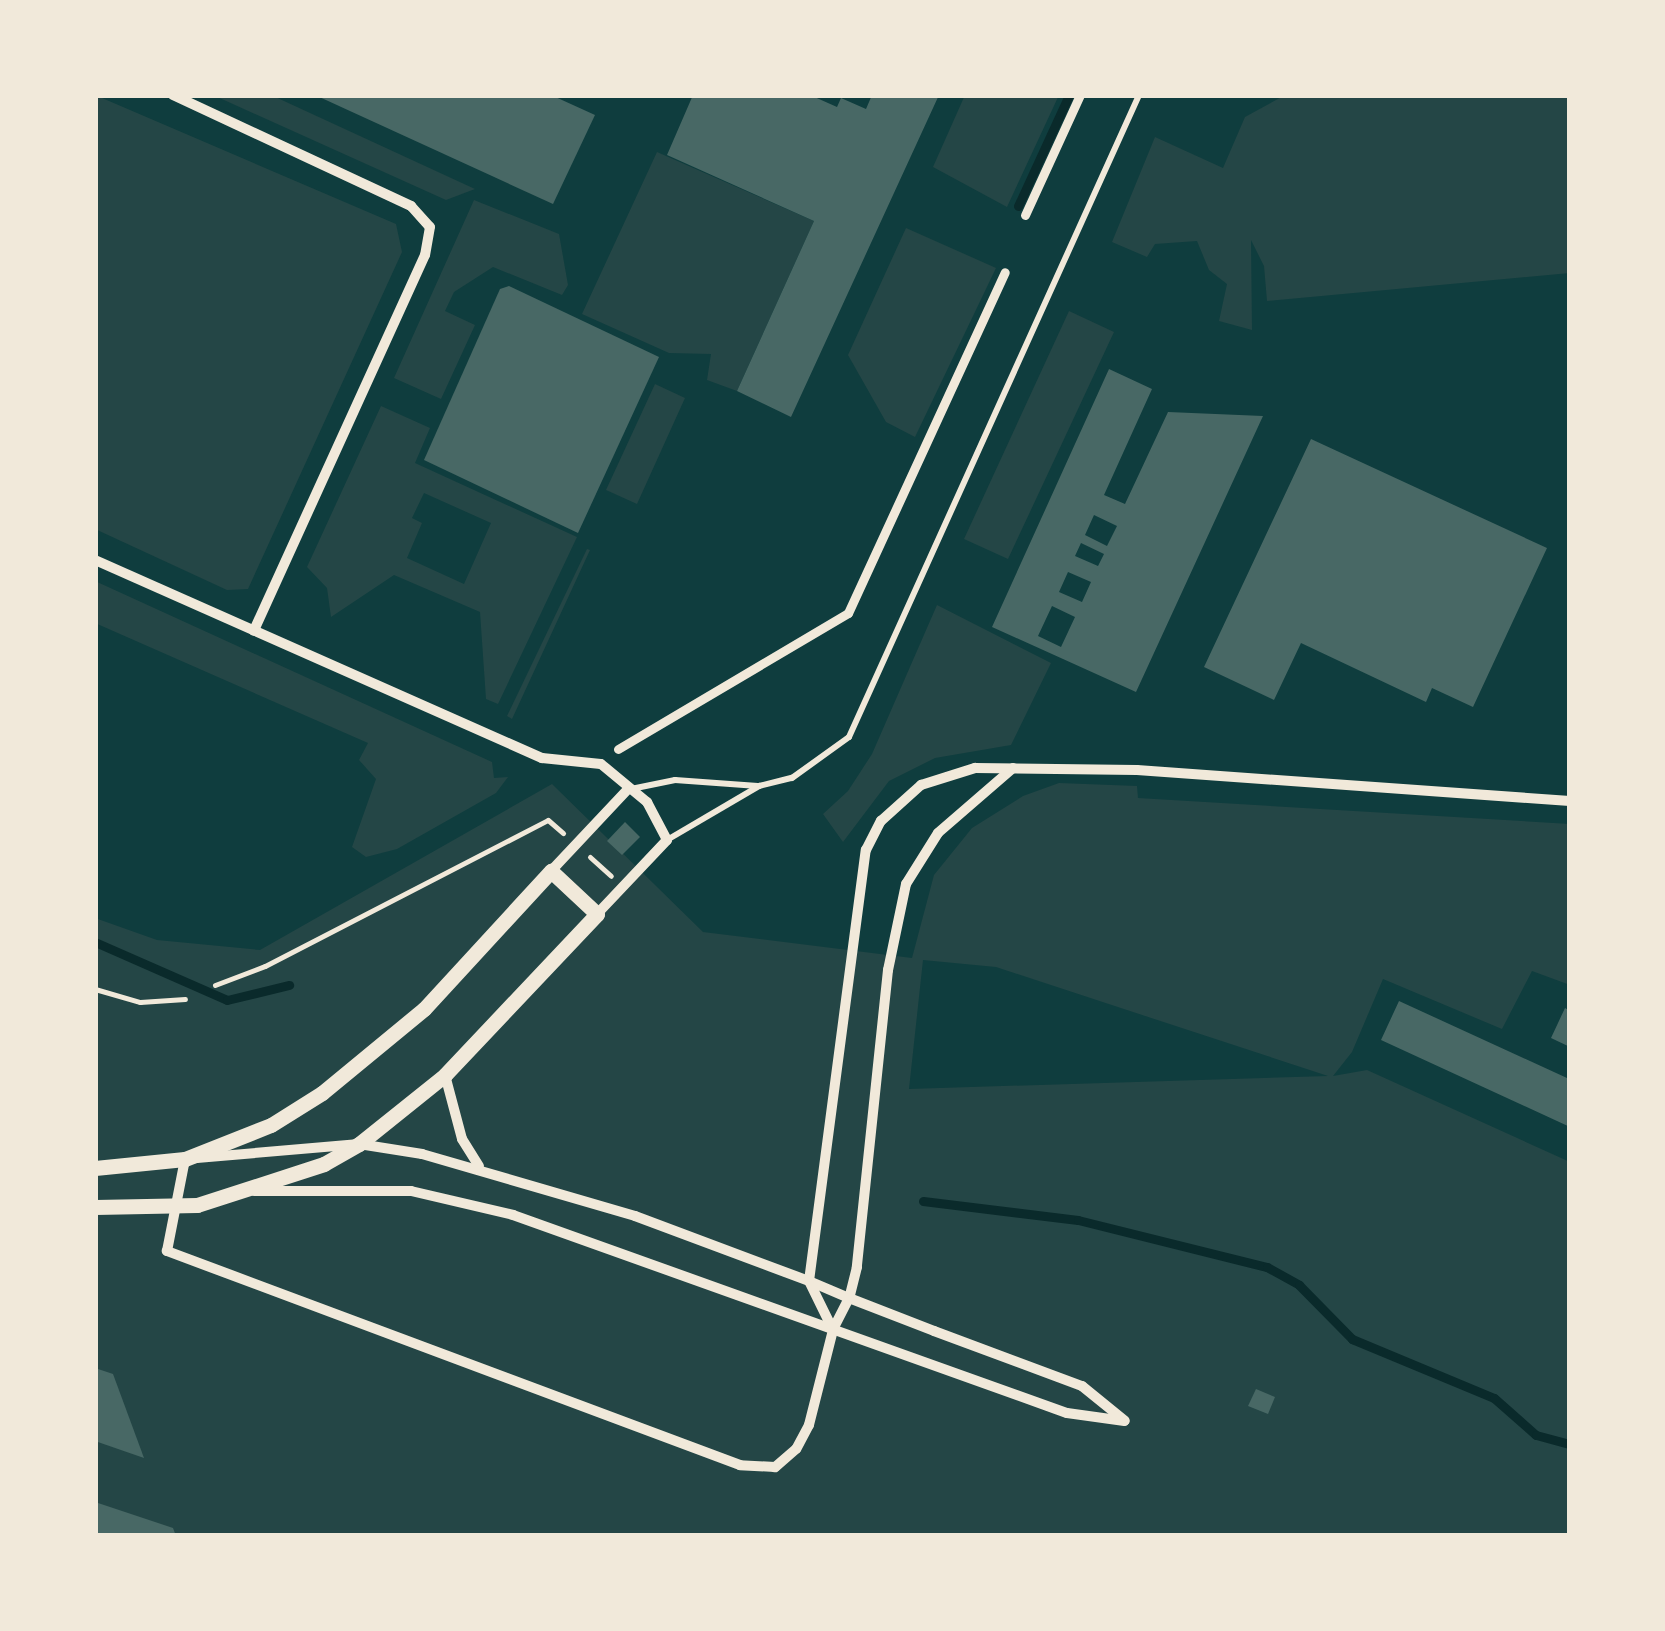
<!DOCTYPE html>
<html>
<head>
<meta charset="utf-8">
<style>
	body { margin:0 }
	#map { position:relative; width:1665px; height:1631px; overflow:hidden; background:#0f3d3e; font-family:Rubik,sans-serif }
	div>[style] { position:absolute }
	[style*='--x'] { left:calc(var(--x)*1px); top:calc(var(--y)*1px); width:calc(var(--w)*1px); rotate:calc(var(--a)*1deg) }
	.green>* { inset:0; background:#244646 }
	.stream>* { height:9px; margin:-4.5px; padding:0 4.5px; transform-origin:4.5px; border-radius:4.5px; background:#0a2a2b }
	.building>* { inset:0; background:#486865 }
	.path>* { height:5px; margin:-2.5px; padding:0 2.5px; transform-origin:2.5px; border-radius:2.5px; background:#f1e9da }
	.service>* { height:6px; margin:-3px; padding:0 3px; transform-origin:3px; border-radius:3px; background:#f1e9da }
	.pedestrian>* { height:9px; margin:-4.5px; padding:0 4.5px; transform-origin:4.5px; border-radius:4.5px; background:#f1e9da }
	.minor>* { height:10px; margin:-5px; padding:0 5px; transform-origin:5px; border-radius:5px; background:#f1e9da }
	.tertiary>* { height:15px; margin:-7.5px; padding:0 7.5px; transform-origin:7.5px; border-radius:7.5px; background:#f1e9da }
	span { translate:-50% -50%; white-space:nowrap; text-align:center; line-height:1.15; -webkit-text-stroke:8px #f1e9da; paint-order:stroke }
	.frame { position:absolute; inset:0; border:98px solid #f1e9da; pointer-events:none }
</style>
</head>
<body>
<div id="map">
	<div class="green">
		<div style="clip-path:polygon(95px 95px,396px 224px,402px 252px,248px 589px,227px 590px,95px 529px)"></div>
		<div style="clip-path:polygon(213px 95px,271px 95px,475px 189px,446px 200px)"></div>
		<div style="clip-path:polygon(965px 95px,1059px 95px,1007px 207px,933px 167px)"></div>
		<div style="clip-path:polygon(1285px 95px,1570px 95px,1570px 273px,1267px 301px,1264px 266px,1251px 240px,1252px 330px,1219px 321px,1227px 284px,1209px 270px,1197px 241px,1155px 244px,1147px 257px,1112px 242px,1155px 137px,1223px 168px,1245px 117px)"></div>
		<div style="clip-path:polygon(657px 152px,814px 221px,737px 391px,707px 380px,711px 354px,669px 353px,582px 314px)"></div>
		<div style="clip-path:polygon(474px 200px,559px 234px,568px 285px,562px 295px,493px 267px,454px 292px,445px 311px,475px 325px,441px 399px,394px 378px)"></div>
		<div style="clip-path:polygon(906px 228px,996px 268px,915px 437px,886px 422px,848px 355px)"></div>
		<div style="clip-path:polygon(1069px 311px,1114px 332px,1008px 559px,964px 539px)"></div>
		<div style="clip-path:polygon(655px 384px,685px 398px,637px 504px,606px 490px)"></div>
		<div style="clip-path:polygon(evenodd,381px 406px,430px 428px,415px 463px,577px 537px,498px 704px,486px 699px,480px 612px,394px 575px,331px 617px,327px 588px,307px 567px,381px 406px,424px 493px,491px 523px,464px 584px,407px 558px,422px 523px,412px 518px,424px 493px)"></div>
		<div style="clip-path:polygon(587px 549px,590px 550px,512px 719px,507px 716px)"></div>
		<div style="clip-path:polygon(95px 581px,492px 762px,494px 778px,508px 777px,496px 793px,397px 849px,366px 857px,352px 847px,376px 779px,359px 760px,368px 743px,95px 623px)"></div>
		<div style="clip-path:polygon(937px 605px,1051px 663px,1011px 745px,935px 758px,889px 781px,843px 842px,823px 814px,848px 791px,872px 754px)"></div>
		<div style="clip-path:polygon(evenodd,1059px 783px,1137px 786px,1138px 798px,1570px 824px,1570px 985px,1532px 971px,1502px 1029px,1383px 979px,1352px 1052px,1333px 1076px,1367px 1070px,1570px 1162px,1570px 1536px,95px 1536px,95px 918px,157px 940px,260px 950px,552px 784px,703px 932px,912px 958px,934px 875px,972px 828px,1023px 796px,1059px 783px,923px 960px,996px 967px,1328px 1076px,909px 1089px,923px 960px)"></div>
	</div>
	<div class="stream">
		<div style="--x:1018;--y:206;--w:122;--a:-65.3"></div>
		<div style="--x:95;--y:942;--w:144;--a:23.7"></div>
		<div style="--x:227;--y:1000;--w:64;--a:-13.6"></div>
		<div style="--x:923;--y:1201;--w:156;--a:7"></div>
		<div style="--x:1078;--y:1220;--w:195;--a:14"></div>
		<div style="--x:1267;--y:1267;--w:37;--a:29"></div>
		<div style="--x:1299;--y:1285;--w:76;--a:45.5"></div>
		<div style="--x:1352;--y:1339;--w:154;--a:22.6"></div>
		<div style="--x:1494;--y:1398;--w:56;--a:41.4"></div>
		<div style="--x:1536;--y:1435;--w:35;--a:15"></div>
	</div>
	<div class="building">
		<div style="clip-path:polygon(315px 95px,551px 95px,595px 115px,553px 204px)"></div>
		<div style="clip-path:polygon(693px 95px,810px 95px,837px 107px,841px 98px,866px 109px,872px 95px,939px 95px,791px 417px,737px 391px,814px 221px,667px 155px)"></div>
		<div style="clip-path:polygon(509px 286px,659px 357px,578px 533px,424px 460px,500px 289px)"></div>
		<div style="clip-path:polygon(evenodd,1109px 369px,1152px 389px,1104px 495px,1125px 504px,1168px 412px,1263px 416px,1136px 692px,992px 627px,1109px 369px,1094px 515px,1117px 526px,1107px 546px,1085px 535px,1094px 515px,1109px 369px,1081px 543px,1104px 554px,1098px 566px,1075px 556px,1081px 543px,1109px 369px,1068px 572px,1091px 582px,1082px 602px,1059px 592px,1068px 572px,1109px 369px,1052px 606px,1075px 617px,1061px 647px,1038px 636px,1052px 606px)"></div>
		<div style="clip-path:polygon(1311px 439px,1547px 548px,1473px 707px,1432px 688px,1426px 702px,1301px 643px,1274px 700px,1204px 667px)"></div>
		<div style="clip-path:polygon(625px 822px,640px 837px,622px 855px,607px 841px)"></div>
		<div style="clip-path:polygon(1399px 1001px,1567px 1078px,1570px 1071px,1570px 1127px,1381px 1040px)"></div>
		<div style="clip-path:polygon(1565px 1008px,1570px 1011px,1570px 1047px,1551px 1038px)"></div>
		<div style="clip-path:polygon(95px 1368px,113px 1374px,144px 1458px,95px 1441px)"></div>
		<div style="clip-path:polygon(1256px 1389px,1275px 1397px,1268px 1414px,1248px 1406px)"></div>
		<div style="clip-path:polygon(95px 1502px,173px 1528px,176px 1536px,95px 1536px)"></div>
	</div>
	<div class="path">
		<div style="--x:590;--y:857;--w:28;--a:42"></div>
		<div style="--x:215;--y:985;--w:53;--a:-20.8"></div>
		<div style="--x:265;--y:966;--w:318;--a:-27.3"></div>
		<div style="--x:548;--y:820;--w:20;--a:41"></div>
		<div style="--x:95;--y:989;--w:47;--a:16.1"></div>
		<div style="--x:140;--y:1002;--w:45;--a:-3.8"></div>
	</div>
	<div class="service">
		<div style="--x:631;--y:789;--w:45;--a:-11.6"></div>
		<div style="--x:675;--y:780;--w:83;--a:4.1"></div>
		<div style="--x:667;--y:840;--w:107;--a:-30.4"></div>
		<div style="--x:759;--y:786;--w:34;--a:-14"></div>
		<div style="--x:792;--y:778;--w:70;--a:-35.7"></div>
		<div style="--x:849;--y:737;--w:704;--a:-65.69"></div>
	</div>
	<div class="pedestrian">
		<div style="--x:1025;--y:215;--w:132;--a:-65.4"></div>
		<div style="--x:618;--y:749;--w:267;--a:-30.6"></div>
		<div style="--x:848;--y:613;--w:375;--a:-65.3"></div>
	</div>
	<div class="minor">
		<div style="--x:173;--y:95;--w:263;--a:25"></div>
		<div style="--x:411;--y:206;--w:28;--a:48"></div>
		<div style="--x:430;--y:227;--w:28;--a:100"></div>
		<div style="--x:425;--y:255;--w:413;--a:114.5"></div>
		<div style="--x:95;--y:560;--w:489;--a:23.9"></div>
		<div style="--x:542;--y:758;--w:59;--a:5.8"></div>
		<div style="--x:601;--y:764;--w:60;--a:39.6"></div>
		<div style="--x:647;--y:802;--w:43;--a:62.2"></div>
		<div style="--x:667;--y:840;--w:102;--a:133.4"></div>
		<div style="--x:1013;--y:768;--w:99;--a:139.1"></div>
		<div style="--x:938;--y:833;--w:60;--a:122.1"></div>
		<div style="--x:906;--y:884;--w:88;--a:101.8"></div>
		<div style="--x:888;--y:970;--w:299;--a:96"></div>
		<div style="--x:857;--y:1267;--w:32;--a:104"></div>
		<div style="--x:849;--y:1298;--w:36;--a:117"></div>
		<div style="--x:833;--y:1330;--w:98;--a:104.2"></div>
		<div style="--x:809;--y:1425;--w:27;--a:118"></div>
		<div style="--x:796;--y:1449;--w:28;--a:139"></div>
		<div style="--x:775;--y:1467;--w:35;--a:-177"></div>
		<div style="--x:740;--y:1465;--w:612;--a:-159.52"></div>
		<div style="--x:167;--y:1251;--w:94;--a:-78.9"></div>
		<div style="--x:185;--y:1159;--w:175;--a:-4.9"></div>
		<div style="--x:359;--y:1144;--w:64;--a:9"></div>
		<div style="--x:422;--y:1154;--w:222;--a:16.2"></div>
		<div style="--x:635;--y:1216;--w:186;--a:20.5"></div>
		<div style="--x:809;--y:1281;--w:43;--a:23"></div>
		<div style="--x:849;--y:1298;--w:91;--a:21.2"></div>
		<div style="--x:934;--y:1331;--w:158;--a:20.4"></div>
		<div style="--x:1082;--y:1386;--w:55;--a:39.1"></div>
		<div style="--x:551;--y:871;--w:111;--a:-46.8"></div>
		<div style="--x:445;--y:1075;--w:66;--a:75.1"></div>
		<div style="--x:462;--y:1139;--w:32;--a:58"></div>
		<div style="--x:254;--y:1191;--w:157;--a:0"></div>
		<div style="--x:411;--y:1191;--w:105;--a:13.2"></div>
		<div style="--x:513;--y:1215;--w:588;--a:19.67"></div>
		<div style="--x:1067;--y:1413;--w:58;--a:8"></div>
		<div style="--x:833;--y:1330;--w:55;--a:-116.1"></div>
		<div style="--x:809;--y:1281;--w:435;--a:-82.5"></div>
		<div style="--x:866;--y:850;--w:33;--a:-63"></div>
		<div style="--x:881;--y:821;--w:54;--a:-42"></div>
		<div style="--x:921;--y:785;--w:57;--a:-17.5"></div>
		<div style="--x:975;--y:768;--w:162;--a:0.7"></div>
		<div style="--x:1137;--y:770;--w:434;--a:4.1"></div>
	</div>
	<div class="tertiary">
		<div style="--x:95;--y:1168;--w:90;--a:-5.7"></div>
		<div style="--x:185;--y:1159;--w:92;--a:-21.6"></div>
		<div style="--x:271;--y:1125;--w:60;--a:-32.1"></div>
		<div style="--x:322;--y:1093;--w:132;--a:-39.5"></div>
		<div style="--x:424;--y:1009;--w:188;--a:-47.4"></div>
		<div style="--x:551;--y:871;--w:63;--a:43.1"></div>
		<div style="--x:597;--y:914;--w:221;--a:133.4"></div>
		<div style="--x:445;--y:1075;--w:110;--a:141.3"></div>
		<div style="--x:359;--y:1144;--w:40;--a:150.3"></div>
		<div style="--x:324;--y:1164;--w:133;--a:162.1"></div>
		<div style="--x:197;--y:1205;--w:102;--a:178.9"></div>
	</div>
	<div class="frame"></div>
</div>
</body>
</html>
